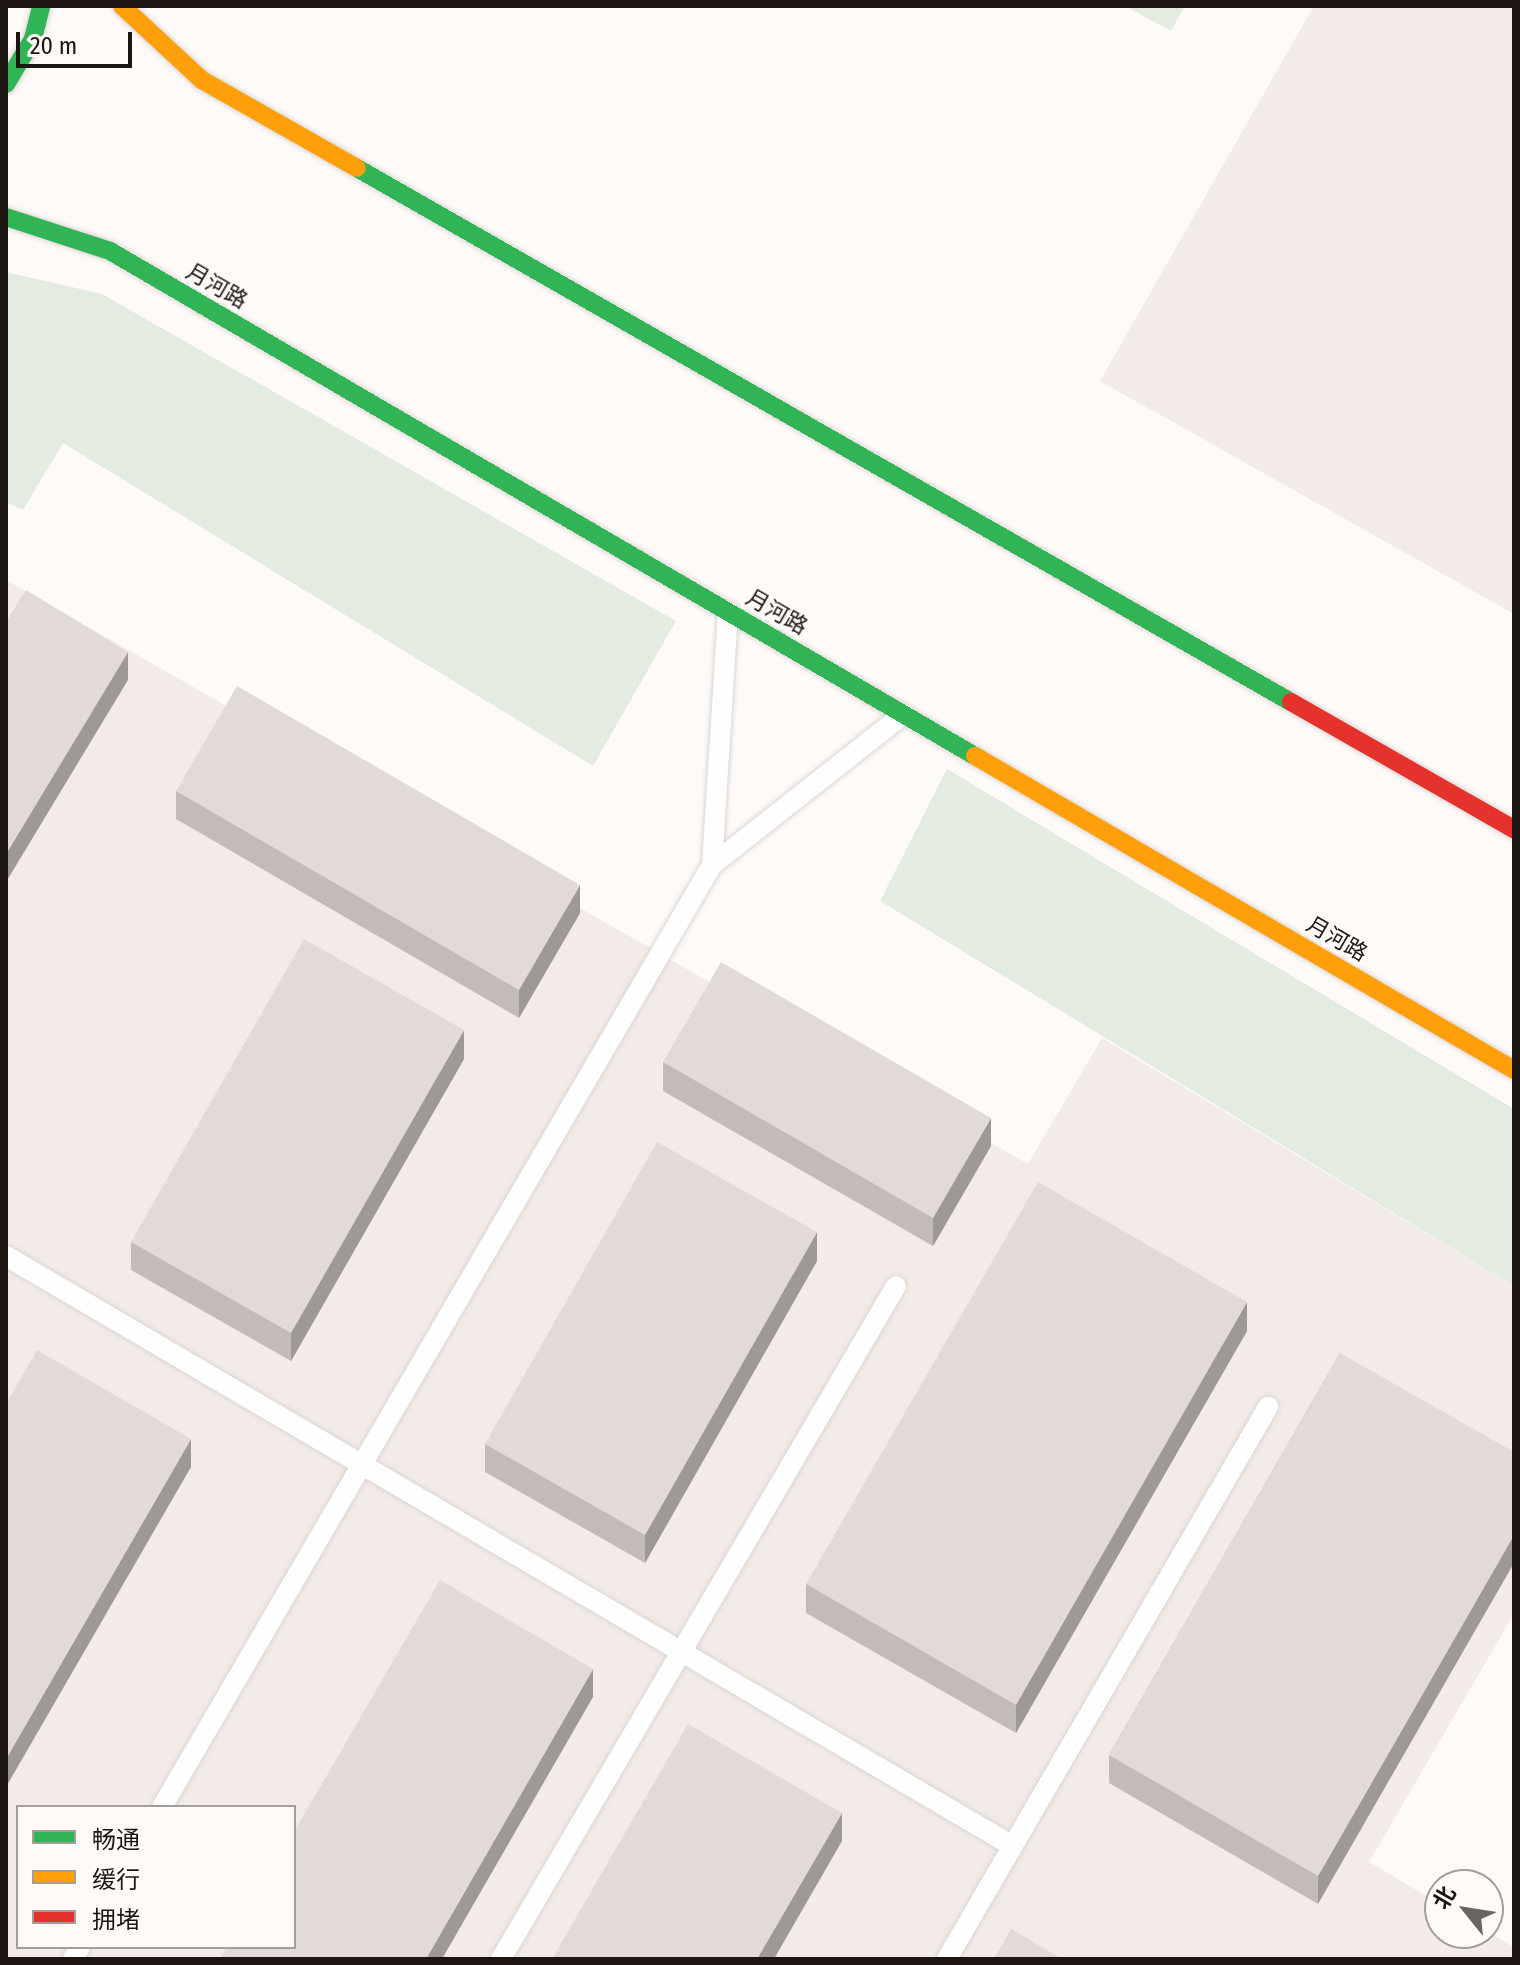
<!DOCTYPE html>
<html>
<head>
<meta charset="utf-8">
<style>
	body { margin:0 }
	#map { position:relative; width:1520px; height:1965px; overflow:hidden; background:#fdfaf8; font-family:"Fira Sans Condensed","Noto Sans SC",sans-serif }
	div>[style] { position:absolute }
	[style*='--x'] { left:calc(var(--x)*1px); top:calc(var(--y)*1px); width:calc(var(--w)*1px); rotate:calc(var(--a)*1deg) }
	.built>* { inset:0; background:#f3ebe7 }
	.green>* { inset:0; background:#e4ece1 }
	.roads { filter:drop-shadow(0 0 2px #dbd6d3) drop-shadow(0 0 2px #dbd6d3) }
	.lane>* { height:20px; margin:-10px; padding:0 10px; transform-origin:10px; border-radius:10px; background:#fffefe }
	.fast>* { height:18px; margin:-9px; padding:0 9px; transform-origin:9px; border-radius:9px; background:#30b455 }
	.slow>* { height:18px; margin:-9px; padding:0 9px; transform-origin:9px; border-radius:9px; background:#ff9f0a }
	.jam>* { height:18px; margin:-9px; padding:0 9px; transform-origin:9px; border-radius:9px; background:#e5322d }
	.wall>* { inset:0; background:#c2bbb8 }
	.shaded-wall>* { inset:0; background:#9e9996 }
	.building>* { inset:0; background:#e2dad6 }
	span { translate:-50% -50%; white-space:nowrap; text-align:center; line-height:1.15; -webkit-text-stroke:8px #fefaf7; paint-order:stroke }
	.street-label { font-size:22px; color:#1c1511 }
	.frame { position:absolute; inset:0; border:8px solid #1c1511; pointer-events:none }
	.legend { position:absolute; left:16px; top:1805px; width:280px; height:144px; box-sizing:border-box; background:#fefaf7; border:2px solid #a49e9b; margin:0; padding:10px 14px; list-style:none; font-size:24px; color:#1c1511 }
	.legend li { display:flex; align-items:center; gap:16px; height:40px }
	.legend b { width:40px; border:2px solid #a49e9b }
	.north { position:absolute; left:1424px; top:1869px; width:80px; height:80px; box-sizing:border-box; background:#fefaf7; border:2px solid #a49e9b; border-radius:50%; rotate:300deg; font-size:22px; font-weight:700; line-height:32px; text-align:center; color:#1c1511 }
	.north::after { content:''; display:block; margin:auto; width:28px; height:36px; background:#6b6562; clip-path:polygon(50% 0,100% 100%,50% 72%,0 100%) }
	.scale { position:absolute; left:16px; top:32px; width:116px; height:36px; box-sizing:border-box; border:4px solid #1c1511; border-top:0; padding-left:10px; font-size:24px; line-height:28px; white-space:nowrap; color:#1c1511; -webkit-text-stroke:6px #fefaf7; paint-order:stroke }
</style>
</head>
<body>
<div id="map">
	<div class="built">
		<div style="clip-path:polygon(1314px 6px,1514px 6px,1514px 614px,1100px 381px)"></div>
		<div style="clip-path:polygon(evenodd,6px 580px,1028px 1164px,1102px 1038px,1514px 1286px,1514px 1614px,1369px 1862px,1440px 1904px,1440px 1933px,1488px 1932px,1514px 1947px,1514px 1959px,6px 1959px,6px 580px,18px 1807px,294px 1807px,294px 1947px,18px 1947px,18px 1807px)"></div>
	</div>
	<div class="green">
		<div style="clip-path:polygon(1125px 6px,1185px 6px,1171px 31px)"></div>
		<div style="clip-path:polygon(6px 272px,102px 294px,676px 621px,593px 766px,63px 443px,23px 510px,6px 502px)"></div>
		<div style="clip-path:polygon(947px 769px,1514px 1109px,1514px 1286px,880px 901px)"></div>
	</div>
	<div class="roads">
		<div class="lane">
			<div style="--x:728;--y:611;--w:255;--a:93.6"></div>
			<div style="--x:712;--y:865;--w:244;--a:-38.2"></div>
			<div style="--x:6;--y:1256;--w:1167;--a:30.37"></div>
			<div style="--x:162;--y:1807;--w:1091;--a:-59.72"></div>
			<div style="--x:73;--y:1959;--w:14;--a:-60"></div>
			<div style="--x:501;--y:1959;--w:780;--a:-59.59"></div>
			<div style="--x:947;--y:1959;--w:639;--a:-59.82"></div>
		</div>
		<div class="fast">
			<div style="--x:6;--y:84;--w:52;--a:-59"></div>
			<div style="--x:33;--y:39;--w:34;--a:-76"></div>
			<div style="--x:357;--y:168;--w:1076;--a:29.76"></div>
			<div style="--x:6;--y:217;--w:109;--a:18.1"></div>
			<div style="--x:110;--y:251;--w:1002;--a:30.28"></div>
		</div>
		<div class="slow">
			<div style="--x:122;--y:6;--w:109;--a:42.8"></div>
			<div style="--x:202;--y:80;--w:178;--a:29.6"></div>
			<div style="--x:975;--y:756;--w:624;--a:30.22"></div>
		</div>
		<div class="jam">
			<div style="--x:1291;--y:702;--w:257;--a:29.7"></div>
		</div>
	</div>
	<div class="wall">
		<div style="clip-path:polygon(176px 791px,580px 913px,519px 1018px,176px 819px)"></div>
		<div style="clip-path:polygon(464px 1059px,291px 1361px,131px 1270px,131px 1242px)"></div>
		<div style="clip-path:polygon(663px 1062px,991px 1146px,933px 1246px,663px 1091px)"></div>
		<div style="clip-path:polygon(817px 1261px,645px 1563px,485px 1472px,485px 1444px)"></div>
		<div style="clip-path:polygon(1247px 1331px,1016px 1733px,806px 1613px,806px 1584px)"></div>
		<div style="clip-path:polygon(1340px 1353px,1318px 1904px,1109px 1783px,1109px 1755px)"></div>
	</div>
	<div class="shaded-wall">
		<div style="clip-path:polygon(128px 652px,128px 680px,6px 882px,6px 854px)"></div>
		<div style="clip-path:polygon(580px 885px,580px 913px,519px 1018px,519px 990px)"></div>
		<div style="clip-path:polygon(464px 1030px,464px 1059px,291px 1361px,291px 1333px)"></div>
		<div style="clip-path:polygon(991px 1118px,991px 1146px,933px 1246px,933px 1218px)"></div>
		<div style="clip-path:polygon(817px 1232px,817px 1261px,645px 1563px,645px 1535px)"></div>
		<div style="clip-path:polygon(1247px 1302px,1247px 1331px,1016px 1733px,1016px 1705px)"></div>
		<div style="clip-path:polygon(191px 1439px,191px 1467px,6px 1787px,6px 1759px)"></div>
		<div style="clip-path:polygon(1514px 1535px,1514px 1563px,1318px 1904px,1318px 1876px)"></div>
		<div style="clip-path:polygon(593px 1669px,593px 1697px,442px 1959px,426px 1959px)"></div>
		<div style="clip-path:polygon(842px 1813px,842px 1841px,774px 1959px,757px 1959px)"></div>
	</div>
	<div class="building">
		<div style="clip-path:polygon(26px 590px,128px 652px,6px 854px,6px 622px)"></div>
		<div style="clip-path:polygon(237px 686px,580px 885px,519px 990px,176px 791px)"></div>
		<div style="clip-path:polygon(304px 939px,464px 1030px,291px 1333px,131px 1242px)"></div>
		<div style="clip-path:polygon(721px 962px,991px 1118px,933px 1218px,663px 1062px)"></div>
		<div style="clip-path:polygon(657px 1142px,817px 1232px,645px 1535px,485px 1444px)"></div>
		<div style="clip-path:polygon(1038px 1182px,1247px 1302px,1016px 1705px,806px 1584px)"></div>
		<div style="clip-path:polygon(37px 1350px,191px 1439px,6px 1759px,6px 1404px)"></div>
		<div style="clip-path:polygon(1340px 1353px,1514px 1452px,1514px 1535px,1318px 1876px,1109px 1755px)"></div>
		<div style="clip-path:polygon(440px 1580px,593px 1669px,426px 1959px,220px 1959px,227px 1947px,294px 1947px,294px 1832px)"></div>
		<div style="clip-path:polygon(688px 1724px,842px 1813px,757px 1959px,552px 1959px)"></div>
		<div style="clip-path:polygon(1011px 1929px,1062px 1959px,994px 1959px)"></div>
	</div>
	<div class="street-label">
		<span style="left:217px;top:286px;rotate:30deg">月河路</span>
		<span style="left:777px;top:612px;rotate:30deg">月河路</span>
		<span style="left:1337px;top:939px;rotate:30deg">月河路</span>
	</div>
	<div class="frame"></div>
	<ul class="legend">
	<li><b style="height:10px;background:#30b455"></b>畅通</li>
	<li><b style="height:10px;background:#ff9f0a"></b>缓行</li>
	<li><b style="height:10px;background:#e5322d"></b>拥堵</li>
	</ul>
	<div class="north">北</div>
	<div class="scale">20 m</div>
</div>
</body>
</html>
